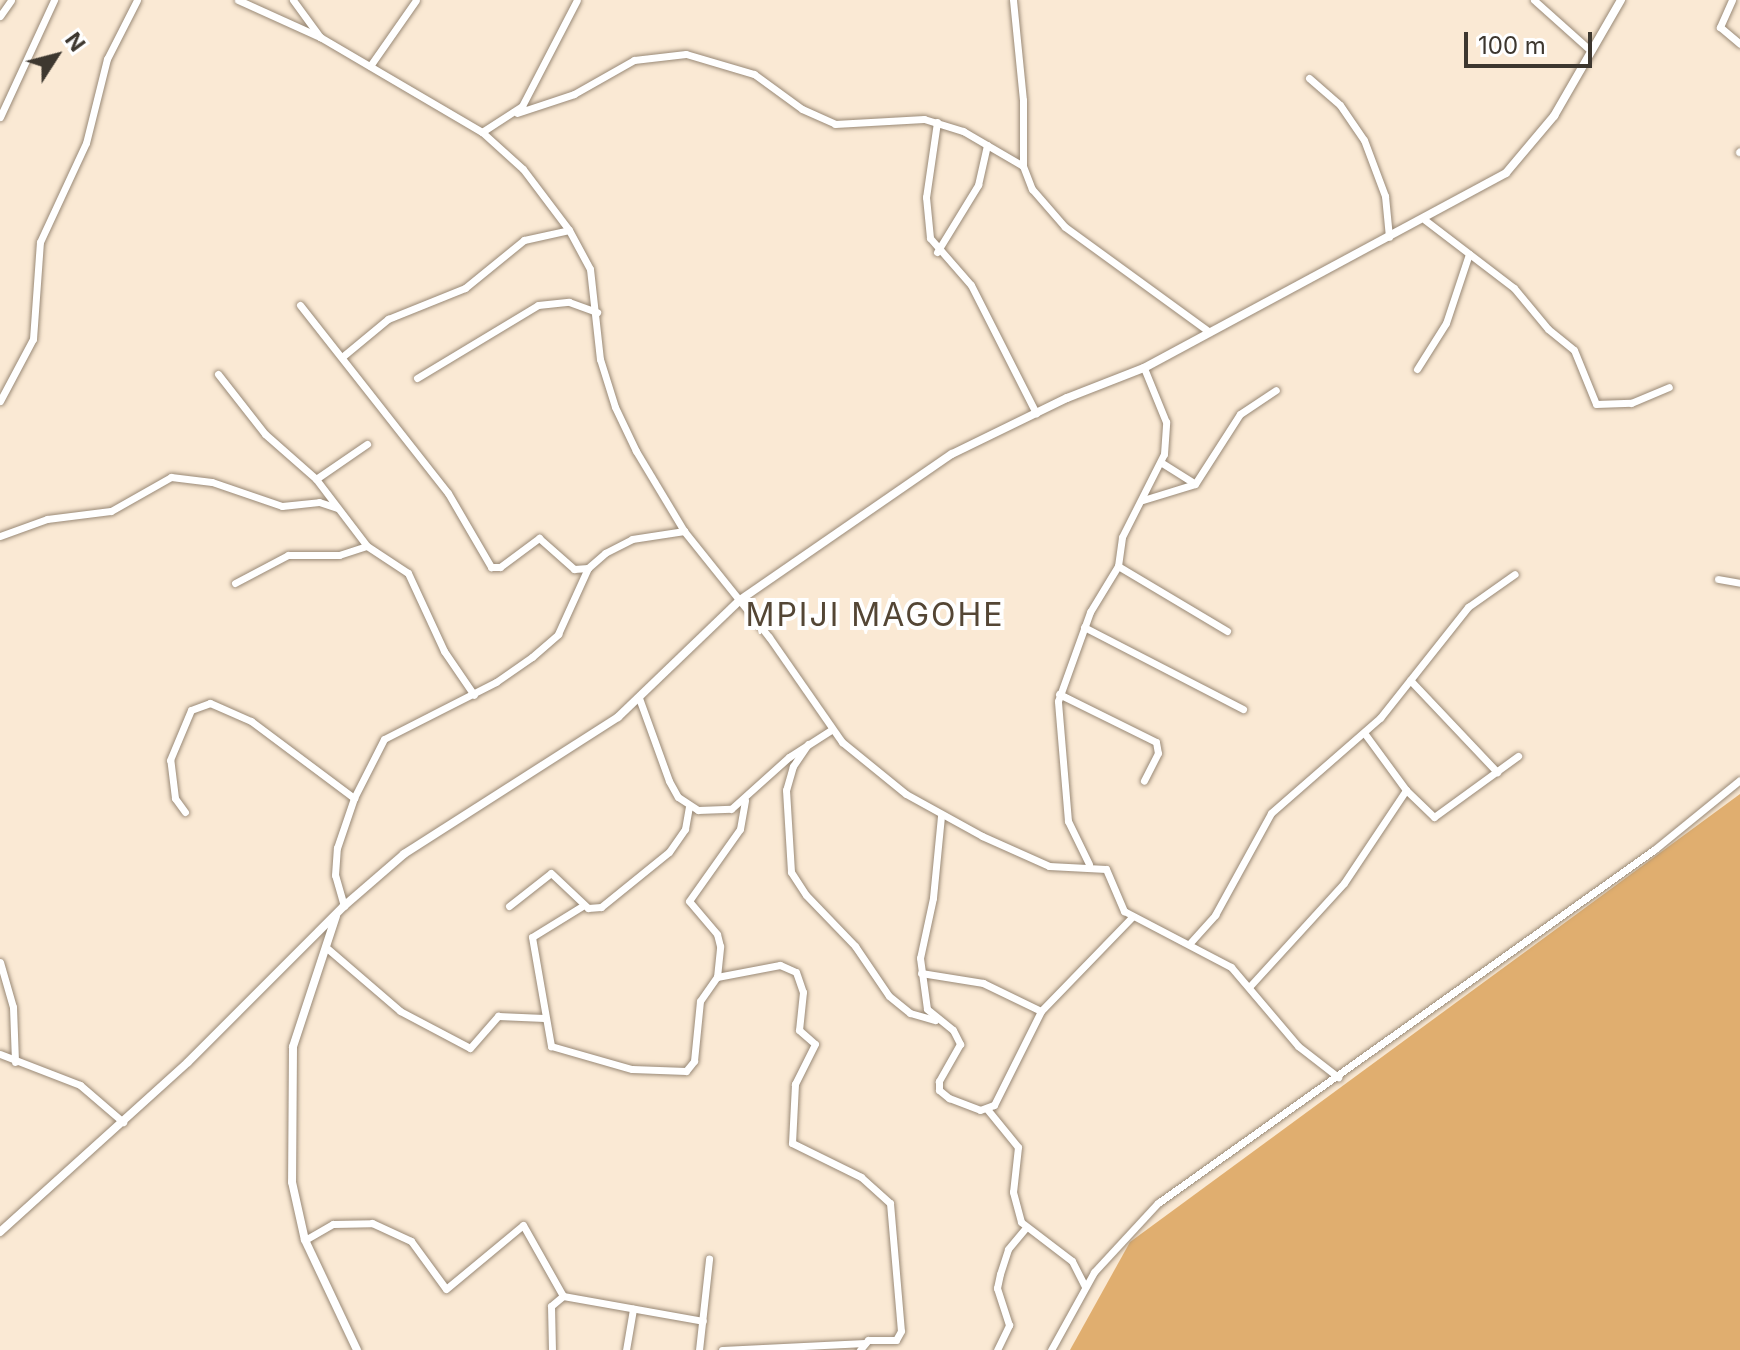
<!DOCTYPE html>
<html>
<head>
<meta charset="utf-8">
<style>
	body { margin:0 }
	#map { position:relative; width:1740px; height:1350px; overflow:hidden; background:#fae9d4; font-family:Inter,sans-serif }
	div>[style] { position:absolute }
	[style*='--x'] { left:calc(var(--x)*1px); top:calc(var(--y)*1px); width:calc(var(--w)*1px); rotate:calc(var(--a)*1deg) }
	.forest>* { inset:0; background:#e0ae6f }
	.roads { filter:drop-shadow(0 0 2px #998976) drop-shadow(0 0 2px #998976) }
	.minor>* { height:7px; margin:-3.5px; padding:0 3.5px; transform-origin:3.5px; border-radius:3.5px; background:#fff }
	.tertiary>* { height:8px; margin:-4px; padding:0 4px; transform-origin:4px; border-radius:4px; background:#fff }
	span { translate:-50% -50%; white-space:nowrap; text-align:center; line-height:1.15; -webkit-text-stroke:8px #fff; paint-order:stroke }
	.quarter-label { font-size:32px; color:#544635; letter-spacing:2px }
	.north { position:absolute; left:16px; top:16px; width:80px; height:80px; -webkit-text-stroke:6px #fff; paint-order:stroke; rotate:54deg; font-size:22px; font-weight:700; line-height:32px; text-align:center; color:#3d372f }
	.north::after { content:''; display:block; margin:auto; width:28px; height:36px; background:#3d372f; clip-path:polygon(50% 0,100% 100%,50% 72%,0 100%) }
	.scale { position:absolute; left:1464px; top:32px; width:128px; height:36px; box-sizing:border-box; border:4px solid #3d372f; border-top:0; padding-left:10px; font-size:24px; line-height:28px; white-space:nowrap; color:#3d372f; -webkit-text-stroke:6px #fff; paint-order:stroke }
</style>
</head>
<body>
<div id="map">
	<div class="forest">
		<div style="clip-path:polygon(1740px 794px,1740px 1350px,1070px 1350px,1130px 1242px)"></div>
	</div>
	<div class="roads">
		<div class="minor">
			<div style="--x:238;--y:0;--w:90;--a:24.3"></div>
			<div style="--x:320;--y:37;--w:188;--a:30.4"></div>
			<div style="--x:482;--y:132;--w:55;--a:42.1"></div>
			<div style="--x:523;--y:169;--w:76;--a:53"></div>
			<div style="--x:569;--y:230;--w:44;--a:61.7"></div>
			<div style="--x:590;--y:269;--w:91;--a:83.7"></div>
			<div style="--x:600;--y:359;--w:50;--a:72.6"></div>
			<div style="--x:615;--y:407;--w:49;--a:64.5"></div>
			<div style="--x:636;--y:451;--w:93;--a:59"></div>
			<div style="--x:684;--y:531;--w:136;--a:51.3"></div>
			<div style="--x:769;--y:637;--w:128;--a:55.2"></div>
			<div style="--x:842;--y:742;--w:82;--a:39.1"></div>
			<div style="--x:906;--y:794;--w:87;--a:28.9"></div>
			<div style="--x:982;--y:836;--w:73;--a:24.1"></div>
			<div style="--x:1049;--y:866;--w:57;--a:3"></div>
			<div style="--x:1106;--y:869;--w:46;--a:66.8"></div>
			<div style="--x:1124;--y:911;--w:121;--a:27.6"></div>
			<div style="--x:1231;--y:967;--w:104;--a:49.7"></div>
			<div style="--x:1298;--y:1046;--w:51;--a:37.8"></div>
			<div style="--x:293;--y:0;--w:46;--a:53.9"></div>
			<div style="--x:1013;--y:0;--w:100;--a:84.3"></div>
			<div style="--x:1023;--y:100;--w:66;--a:90"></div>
			<div style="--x:1023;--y:166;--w:25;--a:69"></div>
			<div style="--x:1032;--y:189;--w:50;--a:49"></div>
			<div style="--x:1065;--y:227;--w:177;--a:36"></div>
			<div style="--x:1534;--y:0;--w:75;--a:41.8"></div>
			<div style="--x:1732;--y:0;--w:30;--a:114"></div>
			<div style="--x:1720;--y:27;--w:26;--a:40"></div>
			<div style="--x:0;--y:16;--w:19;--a:-55"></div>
			<div style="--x:370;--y:66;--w:80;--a:-55.1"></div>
			<div style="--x:1309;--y:78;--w:41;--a:41.1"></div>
			<div style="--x:1340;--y:105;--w:42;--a:55.6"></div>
			<div style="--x:1364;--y:140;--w:60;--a:69.4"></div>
			<div style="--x:1385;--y:196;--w:41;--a:84.4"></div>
			<div style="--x:517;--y:113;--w:60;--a:-18.4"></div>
			<div style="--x:574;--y:94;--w:69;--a:-29.5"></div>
			<div style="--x:634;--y:60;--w:52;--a:-6.6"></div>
			<div style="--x:686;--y:54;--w:71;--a:16.4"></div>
			<div style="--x:754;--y:74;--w:59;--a:36.1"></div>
			<div style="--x:802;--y:109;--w:36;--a:24"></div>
			<div style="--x:835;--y:124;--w:89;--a:-3.2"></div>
			<div style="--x:924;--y:119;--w:41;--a:17.1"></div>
			<div style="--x:963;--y:131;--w:69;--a:30.3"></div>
			<div style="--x:0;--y:117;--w:129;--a:-65.2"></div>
			<div style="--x:937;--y:122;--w:76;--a:98.3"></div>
			<div style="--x:926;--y:197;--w:41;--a:84.4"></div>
			<div style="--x:930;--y:238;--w:62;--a:48.9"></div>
			<div style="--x:971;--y:285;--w:144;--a:63.1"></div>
			<div style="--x:482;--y:132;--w:48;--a:-33"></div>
			<div style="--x:522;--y:106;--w:119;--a:-62.6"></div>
			<div style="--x:1739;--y:152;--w:1;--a:-45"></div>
			<div style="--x:1425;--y:220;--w:112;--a:37.4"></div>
			<div style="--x:1514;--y:288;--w:53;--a:50.3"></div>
			<div style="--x:1548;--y:329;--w:33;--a:39"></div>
			<div style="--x:1574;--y:350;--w:58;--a:67.8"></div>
			<div style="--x:1596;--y:404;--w:35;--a:-2"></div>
			<div style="--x:1631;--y:403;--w:41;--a:-22.8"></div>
			<div style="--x:937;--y:252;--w:79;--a:-58.5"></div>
			<div style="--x:978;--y:185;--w:41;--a:-77.3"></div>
			<div style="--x:300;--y:305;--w:239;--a:51.8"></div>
			<div style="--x:448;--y:493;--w:86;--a:59.8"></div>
			<div style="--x:491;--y:567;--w:9;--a:0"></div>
			<div style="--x:500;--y:567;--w:49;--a:-36.6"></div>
			<div style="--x:539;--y:538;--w:47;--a:41.5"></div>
			<div style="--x:574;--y:569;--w:14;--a:-4"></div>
			<div style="--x:342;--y:357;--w:60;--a:-39.6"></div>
			<div style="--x:388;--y:319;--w:83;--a:-21.9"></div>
			<div style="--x:465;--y:288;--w:76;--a:-39.1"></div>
			<div style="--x:524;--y:240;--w:46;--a:-12.5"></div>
			<div style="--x:1417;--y:369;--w:54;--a:-57.8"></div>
			<div style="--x:1446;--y:323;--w:73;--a:-71.6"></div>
			<div style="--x:218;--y:374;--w:76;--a:51.9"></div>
			<div style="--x:265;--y:434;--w:68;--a:41.4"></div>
			<div style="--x:316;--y:479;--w:84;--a:52.7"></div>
			<div style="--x:367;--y:546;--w:49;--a:33.4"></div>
			<div style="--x:408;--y:573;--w:86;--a:65.2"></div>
			<div style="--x:444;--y:651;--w:53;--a:55.7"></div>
			<div style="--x:417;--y:378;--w:141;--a:-31.1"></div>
			<div style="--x:538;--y:305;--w:31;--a:-6"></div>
			<div style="--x:569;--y:302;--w:30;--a:20"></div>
			<div style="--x:0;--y:401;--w:70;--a:-62"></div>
			<div style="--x:33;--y:339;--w:97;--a:-85.9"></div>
			<div style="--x:40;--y:242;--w:109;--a:-65.1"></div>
			<div style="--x:86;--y:143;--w:87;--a:-76"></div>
			<div style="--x:107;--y:59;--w:66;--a:-63"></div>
			<div style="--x:1162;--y:463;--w:39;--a:32"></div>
			<div style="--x:316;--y:479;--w:62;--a:-34.5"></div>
			<div style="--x:1143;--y:500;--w:54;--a:-17.1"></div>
			<div style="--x:1195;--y:484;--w:83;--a:-57.3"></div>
			<div style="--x:1240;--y:414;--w:43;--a:-33.7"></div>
			<div style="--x:0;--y:536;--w:50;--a:-19.9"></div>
			<div style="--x:47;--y:519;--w:64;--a:-7.1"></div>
			<div style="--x:111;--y:511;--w:69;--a:-29.5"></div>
			<div style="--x:171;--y:477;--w:41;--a:7"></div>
			<div style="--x:212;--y:482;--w:74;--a:18.9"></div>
			<div style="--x:282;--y:506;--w:37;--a:-6"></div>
			<div style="--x:319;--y:502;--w:19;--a:18"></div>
			<div style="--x:1118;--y:566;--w:127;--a:30.8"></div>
			<div style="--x:1718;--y:579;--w:22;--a:10"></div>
			<div style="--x:235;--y:583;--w:60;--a:-27.8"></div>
			<div style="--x:288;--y:555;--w:51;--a:0"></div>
			<div style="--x:339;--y:555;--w:29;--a:-18"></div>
			<div style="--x:1084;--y:627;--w:179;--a:27.3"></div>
			<div style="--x:1410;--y:680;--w:127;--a:46.6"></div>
			<div style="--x:1059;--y:694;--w:108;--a:26.3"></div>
			<div style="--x:1156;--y:742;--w:11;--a:80"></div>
			<div style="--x:1158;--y:753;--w:31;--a:117"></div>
			<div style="--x:639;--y:698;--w:88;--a:70.1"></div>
			<div style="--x:669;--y:781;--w:18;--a:61"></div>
			<div style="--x:678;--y:797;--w:24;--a:33"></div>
			<div style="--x:698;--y:810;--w:33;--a:-2"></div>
			<div style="--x:731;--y:809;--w:78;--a:-41.9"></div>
			<div style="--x:789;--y:757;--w:50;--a:-32.7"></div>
			<div style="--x:1365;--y:734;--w:69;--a:53.8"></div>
			<div style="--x:1406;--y:790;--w:39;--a:44"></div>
			<div style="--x:1434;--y:817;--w:104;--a:-36"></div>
			<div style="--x:808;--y:744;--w:27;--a:124"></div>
			<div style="--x:793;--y:766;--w:25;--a:106"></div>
			<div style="--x:786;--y:790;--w:82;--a:86.5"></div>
			<div style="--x:791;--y:872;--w:27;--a:57"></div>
			<div style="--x:806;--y:895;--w:71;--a:46.1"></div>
			<div style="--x:855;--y:946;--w:60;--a:55.8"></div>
			<div style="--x:889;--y:996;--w:27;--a:39"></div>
			<div style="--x:910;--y:1013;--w:26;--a:16"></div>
			<div style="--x:185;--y:812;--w:17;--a:-126"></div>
			<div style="--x:175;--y:798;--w:38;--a:-97"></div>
			<div style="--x:170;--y:760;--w:54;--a:-67.2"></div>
			<div style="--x:191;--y:710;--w:20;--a:-20"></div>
			<div style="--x:210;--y:703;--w:45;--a:23.7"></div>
			<div style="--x:251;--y:721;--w:129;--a:36.8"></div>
			<div style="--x:941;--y:816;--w:82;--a:95.6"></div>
			<div style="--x:933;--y:898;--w:61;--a:102.2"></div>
			<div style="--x:920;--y:958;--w:51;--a:82.2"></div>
			<div style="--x:927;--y:1009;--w:33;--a:39"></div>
			<div style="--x:953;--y:1030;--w:16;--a:63"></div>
			<div style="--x:960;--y:1044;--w:43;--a:119.6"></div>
			<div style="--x:939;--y:1081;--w:9;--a:90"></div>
			<div style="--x:939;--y:1090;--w:13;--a:39"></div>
			<div style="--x:949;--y:1098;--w:33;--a:21"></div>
			<div style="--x:980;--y:1110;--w:15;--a:-20"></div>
			<div style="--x:994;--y:1105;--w:105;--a:-63.4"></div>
			<div style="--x:1041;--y:1011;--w:131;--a:-45.9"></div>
			<div style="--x:1089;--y:864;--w:48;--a:-116"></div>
			<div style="--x:1068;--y:821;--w:120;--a:-94.8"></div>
			<div style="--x:1058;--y:701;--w:95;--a:-70.2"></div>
			<div style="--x:1090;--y:612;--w:54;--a:-58.7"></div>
			<div style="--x:1118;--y:566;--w:29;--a:-82"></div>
			<div style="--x:1122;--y:537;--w:93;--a:-63.2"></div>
			<div style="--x:1164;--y:454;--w:32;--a:-86"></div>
			<div style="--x:1166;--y:422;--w:58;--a:-112.2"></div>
			<div style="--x:584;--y:905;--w:61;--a:148.4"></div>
			<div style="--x:532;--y:937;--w:111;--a:80.1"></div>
			<div style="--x:551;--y:1046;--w:84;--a:15.9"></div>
			<div style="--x:632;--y:1069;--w:54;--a:2.1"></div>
			<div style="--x:686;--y:1071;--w:13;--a:-51"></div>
			<div style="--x:694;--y:1061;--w:60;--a:-84.3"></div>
			<div style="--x:700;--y:1001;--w:29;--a:-55"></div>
			<div style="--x:717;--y:977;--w:31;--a:-84"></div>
			<div style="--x:720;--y:946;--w:12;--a:-104"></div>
			<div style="--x:717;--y:934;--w:43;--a:-130.3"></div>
			<div style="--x:689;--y:901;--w:88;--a:-54.7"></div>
			<div style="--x:740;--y:829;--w:29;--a:-80"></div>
			<div style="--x:344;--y:906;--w:32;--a:-106"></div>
			<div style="--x:335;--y:875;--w:27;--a:-86"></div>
			<div style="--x:337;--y:848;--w:53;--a:-71.2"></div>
			<div style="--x:354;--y:798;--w:66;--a:-63"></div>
			<div style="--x:384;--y:739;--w:126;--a:-27"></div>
			<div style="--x:496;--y:682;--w:44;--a:-34.8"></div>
			<div style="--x:532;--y:657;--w:35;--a:-41"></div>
			<div style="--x:558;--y:634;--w:72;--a:-65.6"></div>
			<div style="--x:588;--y:568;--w:23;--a:-41"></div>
			<div style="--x:605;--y:553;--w:30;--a:-27"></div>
			<div style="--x:632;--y:539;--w:53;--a:-8.7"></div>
			<div style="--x:509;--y:906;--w:53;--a:-38.2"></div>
			<div style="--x:551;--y:873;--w:51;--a:43.4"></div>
			<div style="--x:588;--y:908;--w:13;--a:-4"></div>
			<div style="--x:601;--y:907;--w:87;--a:-39"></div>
			<div style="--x:669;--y:852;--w:28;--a:-55"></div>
			<div style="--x:685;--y:829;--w:22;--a:-80"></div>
			<div style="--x:1190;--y:943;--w:38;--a:-48"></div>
			<div style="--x:1215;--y:915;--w:116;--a:-61.2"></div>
			<div style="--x:1271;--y:813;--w:145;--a:-41.1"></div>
			<div style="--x:1380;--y:718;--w:142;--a:-51.6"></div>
			<div style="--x:1468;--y:607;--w:57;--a:-35.1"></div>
			<div style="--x:328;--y:949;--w:95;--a:40.7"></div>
			<div style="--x:400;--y:1011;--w:79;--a:27.9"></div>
			<div style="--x:470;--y:1048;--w:43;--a:-48.8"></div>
			<div style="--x:498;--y:1016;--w:46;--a:2.5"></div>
			<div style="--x:0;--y:962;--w:47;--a:73.9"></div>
			<div style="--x:13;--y:1007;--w:55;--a:87.9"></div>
			<div style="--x:921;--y:973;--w:63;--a:9.2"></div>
			<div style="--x:983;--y:983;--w:64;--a:25.8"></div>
			<div style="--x:717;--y:977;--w:64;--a:-10.8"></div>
			<div style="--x:780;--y:965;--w:17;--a:24"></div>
			<div style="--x:796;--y:972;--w:21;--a:71"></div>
			<div style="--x:803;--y:992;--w:38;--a:96"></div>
			<div style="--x:799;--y:1030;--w:21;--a:41"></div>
			<div style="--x:815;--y:1044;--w:45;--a:116.6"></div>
			<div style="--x:795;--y:1084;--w:59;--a:92.9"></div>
			<div style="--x:792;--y:1143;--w:77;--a:26.2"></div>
			<div style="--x:861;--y:1177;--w:39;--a:42"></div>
			<div style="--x:890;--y:1203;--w:128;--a:85.1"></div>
			<div style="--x:901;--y:1331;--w:10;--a:119"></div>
			<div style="--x:896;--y:1340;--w:28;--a:180"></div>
			<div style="--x:868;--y:1340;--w:13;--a:129"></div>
			<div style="--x:1250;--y:986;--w:139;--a:-47.6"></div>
			<div style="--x:1344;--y:883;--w:112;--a:-56.3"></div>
			<div style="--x:0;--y:1054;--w:86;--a:21.2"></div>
			<div style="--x:80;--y:1085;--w:57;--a:40.7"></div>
			<div style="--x:987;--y:1109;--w:49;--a:50.8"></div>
			<div style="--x:1018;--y:1147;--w:45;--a:96.3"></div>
			<div style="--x:1013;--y:1192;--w:31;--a:75"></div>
			<div style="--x:1021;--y:1222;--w:64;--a:37.4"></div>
			<div style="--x:1072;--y:1261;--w:29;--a:63"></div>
			<div style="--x:305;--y:1240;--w:32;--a:-30"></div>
			<div style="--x:333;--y:1224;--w:39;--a:-1"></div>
			<div style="--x:372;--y:1223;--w:43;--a:24.8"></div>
			<div style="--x:411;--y:1241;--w:59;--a:53.9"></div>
			<div style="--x:446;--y:1289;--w:100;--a:-39.7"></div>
			<div style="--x:523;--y:1225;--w:81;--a:60.6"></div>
			<div style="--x:552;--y:1350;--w:44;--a:-91.3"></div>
			<div style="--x:551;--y:1306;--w:16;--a:-40"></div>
			<div style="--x:563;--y:1296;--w:142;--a:10.1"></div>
			<div style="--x:626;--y:1350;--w:42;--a:-80.3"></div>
			<div style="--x:699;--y:1350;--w:92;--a:-83.7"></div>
			<div style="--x:722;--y:1350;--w:143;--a:-2.8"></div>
			<div style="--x:997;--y:1350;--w:28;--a:-64"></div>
			<div style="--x:1009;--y:1325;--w:39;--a:-108"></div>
			<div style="--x:997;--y:1288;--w:14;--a:-78"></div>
			<div style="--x:1000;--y:1274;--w:26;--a:-72"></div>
			<div style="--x:1008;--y:1249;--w:26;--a:-50"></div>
			<div style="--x:1051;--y:1350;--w:89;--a:-61.1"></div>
			<div style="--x:1094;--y:1272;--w:94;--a:-47.2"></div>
			<div style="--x:1158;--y:1203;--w:610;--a:-35.46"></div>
			<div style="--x:1655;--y:849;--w:109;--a:-39.1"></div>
		</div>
		<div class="tertiary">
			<div style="--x:336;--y:916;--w:138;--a:108.2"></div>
			<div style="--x:293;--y:1047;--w:135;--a:90.4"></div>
			<div style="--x:292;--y:1182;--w:59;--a:77.4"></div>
			<div style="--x:305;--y:1240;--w:122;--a:64.7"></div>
			<div style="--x:0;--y:1232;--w:253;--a:-42.1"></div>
			<div style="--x:188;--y:1062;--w:221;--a:-45"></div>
			<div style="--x:344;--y:906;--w:79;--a:-40.9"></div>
			<div style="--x:404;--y:854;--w:254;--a:-32.6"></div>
			<div style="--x:618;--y:717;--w:169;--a:-43.8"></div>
			<div style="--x:740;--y:600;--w:257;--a:-34.6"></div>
			<div style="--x:952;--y:454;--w:128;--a:-26"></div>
			<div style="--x:1067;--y:398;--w:83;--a:-21.3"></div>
			<div style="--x:1144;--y:368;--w:411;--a:-28.3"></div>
			<div style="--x:1506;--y:173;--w:75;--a:-49.9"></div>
			<div style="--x:1554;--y:116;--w:134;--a:-60"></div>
		</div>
	</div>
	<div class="quarter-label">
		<span style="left:875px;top:615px">MPIJI MAGOHE</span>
	</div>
	<div class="north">N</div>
	<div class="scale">100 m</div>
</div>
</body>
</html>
